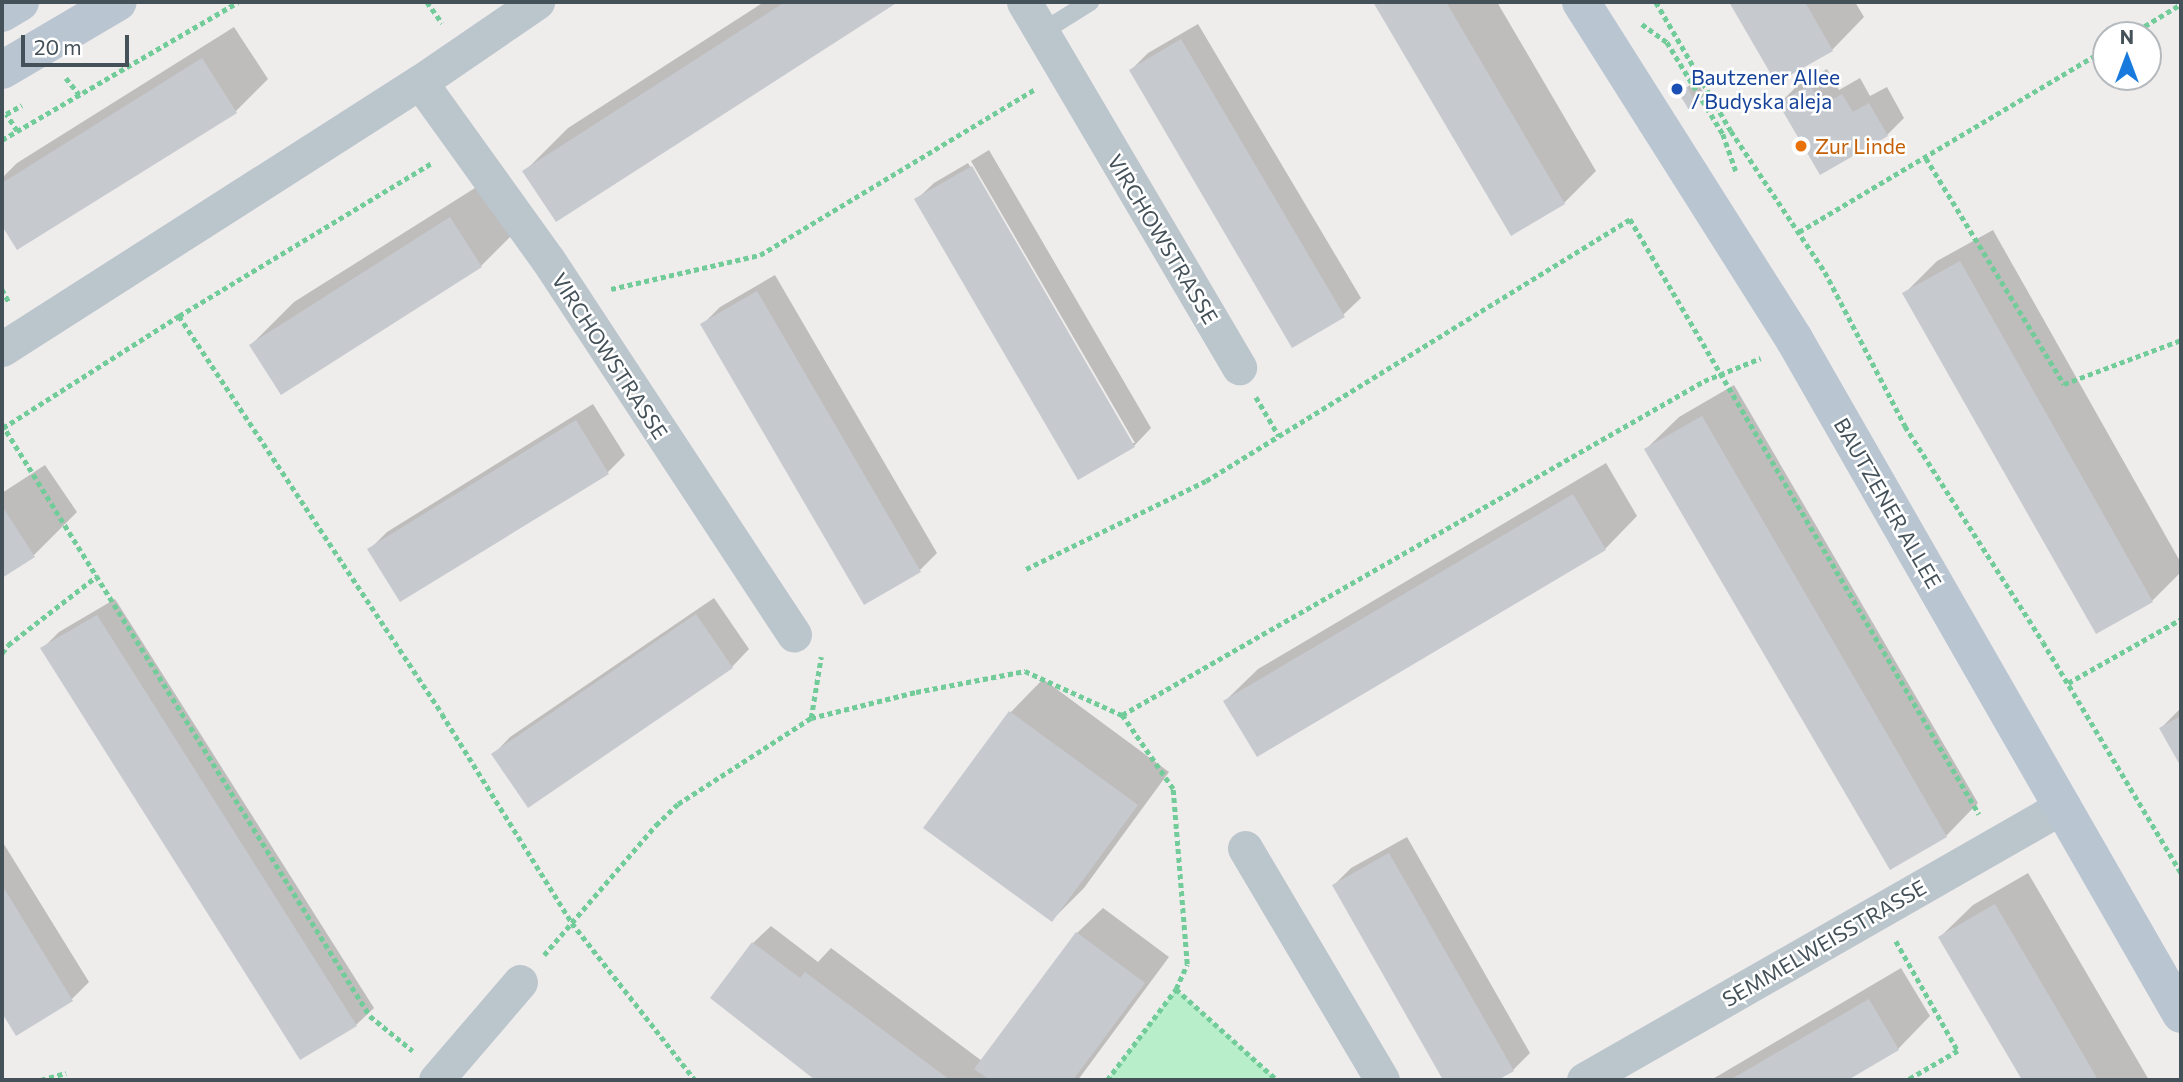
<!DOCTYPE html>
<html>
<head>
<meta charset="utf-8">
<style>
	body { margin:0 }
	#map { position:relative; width:2183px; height:1082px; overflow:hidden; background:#efecec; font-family:Commissioner,sans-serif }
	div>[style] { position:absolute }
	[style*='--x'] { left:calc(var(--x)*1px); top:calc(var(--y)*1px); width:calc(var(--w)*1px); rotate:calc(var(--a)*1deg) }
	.green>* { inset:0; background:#b9eeca }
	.shadow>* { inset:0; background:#0003 }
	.building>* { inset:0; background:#c6cacf }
	.path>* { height:4.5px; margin-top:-2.25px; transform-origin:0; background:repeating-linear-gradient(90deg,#71cc99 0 5px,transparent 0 8.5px) }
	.lane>* { height:18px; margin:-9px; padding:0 9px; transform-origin:9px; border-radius:9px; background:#bac5cc }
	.street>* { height:35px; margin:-17.5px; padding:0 17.5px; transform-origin:17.5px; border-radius:17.5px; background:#bac5cc }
	.secondary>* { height:38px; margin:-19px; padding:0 19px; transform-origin:19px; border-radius:19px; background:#b9c6d1 }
	.dots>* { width:19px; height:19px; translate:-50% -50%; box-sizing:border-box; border:4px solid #fff; border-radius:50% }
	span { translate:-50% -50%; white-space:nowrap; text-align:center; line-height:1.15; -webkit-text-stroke:5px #fff; paint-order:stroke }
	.transit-label { font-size:21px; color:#164399 }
	.left { translate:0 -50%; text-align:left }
	.food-label { font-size:21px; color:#c56008 }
	.street-label { font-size:21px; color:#445159 }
	.frame { position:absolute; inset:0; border:4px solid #445159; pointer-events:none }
	.north { position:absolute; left:2092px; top:21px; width:70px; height:70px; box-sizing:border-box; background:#fff; border:2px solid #b4b9bd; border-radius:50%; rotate:0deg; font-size:19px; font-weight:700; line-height:28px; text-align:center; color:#445159 }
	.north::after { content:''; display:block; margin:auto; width:24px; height:32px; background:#187add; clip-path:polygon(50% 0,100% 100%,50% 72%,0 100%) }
	.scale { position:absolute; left:21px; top:35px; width:108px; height:32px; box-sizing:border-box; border:4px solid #445159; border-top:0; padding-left:9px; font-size:21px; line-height:24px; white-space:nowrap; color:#445159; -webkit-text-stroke:5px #fff; paint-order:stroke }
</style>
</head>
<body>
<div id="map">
	<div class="green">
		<div style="clip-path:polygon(1176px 989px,1277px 1080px,1107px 1080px)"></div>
	</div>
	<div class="shadow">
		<div style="clip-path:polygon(764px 2px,895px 2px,556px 220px,525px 171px,568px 128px)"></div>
		<div style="clip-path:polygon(1375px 2px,1497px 2px,1596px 171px,1564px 203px,1512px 234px)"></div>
		<div style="clip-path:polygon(1731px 2px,1855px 2px,1864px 17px,1832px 50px,1777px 81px)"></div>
		<div style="clip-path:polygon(1198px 24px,1361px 298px,1343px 315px,1131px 70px,1148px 53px)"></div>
		<div style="clip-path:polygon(234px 27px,268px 79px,235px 112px,18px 248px,2px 222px,2px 178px,17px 163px)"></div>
		<div style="clip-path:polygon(1827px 69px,1839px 90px,1860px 78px,1870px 96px,1887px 87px,1904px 118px,1887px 135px,1780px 103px,1797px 86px)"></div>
		<div style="clip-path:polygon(1696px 80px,1705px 95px,1689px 108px,1680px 93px)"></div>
		<div style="clip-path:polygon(989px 150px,1151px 428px,1134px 446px,1079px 478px,916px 200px,934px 183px,968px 163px,1131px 443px,1135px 443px,971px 161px)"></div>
		<div style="clip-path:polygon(494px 176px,524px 223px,481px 266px,251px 345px,294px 302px)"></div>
		<div style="clip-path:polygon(1993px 230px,2181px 563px,2181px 572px,2152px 601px,1905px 293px,1937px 261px)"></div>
		<div style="clip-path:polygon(775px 275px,937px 553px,920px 570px,865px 602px,703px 324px,720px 307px)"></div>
		<div style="clip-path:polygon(1734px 385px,1978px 803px,1946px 836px,1646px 449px,1679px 417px)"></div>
		<div style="clip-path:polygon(593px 404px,625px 455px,608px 472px,370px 549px,387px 532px)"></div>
		<div style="clip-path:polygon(1606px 463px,1637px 516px,1605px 549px,1225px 701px,1258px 669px)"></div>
		<div style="clip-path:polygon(45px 465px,77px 512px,34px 555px,2px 576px,2px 493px)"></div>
		<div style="clip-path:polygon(714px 598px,749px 649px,732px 667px,493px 755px,510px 737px)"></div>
		<div style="clip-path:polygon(115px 599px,374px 1008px,356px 1025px,301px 1057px,42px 649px,59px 632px)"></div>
		<div style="clip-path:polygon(1043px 679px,1169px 772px,1084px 888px,1052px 920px,925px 828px,1011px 712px)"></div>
		<div style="clip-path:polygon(2181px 708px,2181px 764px,2161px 728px)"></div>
		<div style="clip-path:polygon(1407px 837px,1530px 1053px,1513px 1070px,1495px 1080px,1445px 1080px,1334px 885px,1351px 868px)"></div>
		<div style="clip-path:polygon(2px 841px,89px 982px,72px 999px,17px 1034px,2px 1010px)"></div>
		<div style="clip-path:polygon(2028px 873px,2149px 1080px,2024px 1080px,1940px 937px,1973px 905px)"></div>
		<div style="clip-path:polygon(1103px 908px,1169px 957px,1078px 1080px,818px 1080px,759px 1036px,766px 1027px,753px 943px,771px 926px,818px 962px,831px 948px,982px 1061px,1077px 933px)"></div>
		<div style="clip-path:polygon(1901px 968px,1930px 1016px,1898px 1049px,1844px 1080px,1711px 1080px)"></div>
	</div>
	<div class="building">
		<div style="clip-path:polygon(785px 2px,898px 2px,556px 222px,522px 171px)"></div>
		<div style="clip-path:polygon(1373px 2px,1446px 2px,1565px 204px,1511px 236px)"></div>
		<div style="clip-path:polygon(1729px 2px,1805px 2px,1833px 51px,1776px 83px)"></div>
		<div style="clip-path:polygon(1181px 39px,1345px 317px,1292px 348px,1129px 70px)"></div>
		<div style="clip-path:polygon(202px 58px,237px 113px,17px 250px,2px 226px,2px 183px)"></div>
		<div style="clip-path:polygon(1810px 85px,1822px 106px,1842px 94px,1853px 112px,1869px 103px,1888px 136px,1820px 175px,1778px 103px)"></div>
		<div style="clip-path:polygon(1687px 87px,1697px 105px,1689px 110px,1678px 92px)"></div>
		<div style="clip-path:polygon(972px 166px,1135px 447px,1078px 480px,914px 199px)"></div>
		<div style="clip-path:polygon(450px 217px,482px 267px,281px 395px,249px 345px)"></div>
		<div style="clip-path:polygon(1960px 261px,2153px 602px,2096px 634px,1902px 293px)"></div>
		<div style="clip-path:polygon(757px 291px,921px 572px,864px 605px,700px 324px)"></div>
		<div style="clip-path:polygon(1702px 416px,1947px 837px,1890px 870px,1644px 449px)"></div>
		<div style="clip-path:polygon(576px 420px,609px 474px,400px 602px,367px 549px)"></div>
		<div style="clip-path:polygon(1573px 494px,1606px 550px,1257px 757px,1223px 701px)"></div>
		<div style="clip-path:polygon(2px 506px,35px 557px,2px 578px)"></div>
		<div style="clip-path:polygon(696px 614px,733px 668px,528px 808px,491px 754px)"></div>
		<div style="clip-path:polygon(97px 615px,357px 1026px,300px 1060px,40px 648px)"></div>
		<div style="clip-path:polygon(1009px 711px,1138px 805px,1052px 922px,923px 828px)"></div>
		<div style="clip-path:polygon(2181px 716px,2181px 767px,2159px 728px)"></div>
		<div style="clip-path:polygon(1389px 853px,1514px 1071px,1498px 1080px,1443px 1080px,1332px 885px)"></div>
		<div style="clip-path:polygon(2px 885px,73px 1001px,16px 1036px,2px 1013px)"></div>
		<div style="clip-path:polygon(1995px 904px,2061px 1016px,2098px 1080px,2022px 1080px,1938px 937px)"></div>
		<div style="clip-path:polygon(1076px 932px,1145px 983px,1073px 1080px,990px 1080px,974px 1069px)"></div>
		<div style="clip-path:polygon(752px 942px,800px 978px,805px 972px,950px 1080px,815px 1080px,710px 998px)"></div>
		<div style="clip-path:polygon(1869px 999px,1899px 1050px,1848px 1080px,1730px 1080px)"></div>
	</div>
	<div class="path">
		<div style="--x:427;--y:2;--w:26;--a:54"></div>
		<div style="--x:1656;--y:2;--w:149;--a:59.8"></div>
		<div style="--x:1731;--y:131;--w:169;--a:56.3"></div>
		<div style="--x:1825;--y:272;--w:174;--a:62.5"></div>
		<div style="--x:1905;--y:426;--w:256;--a:57.4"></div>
		<div style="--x:2043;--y:642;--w:269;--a:59.1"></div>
		<div style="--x:1642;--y:24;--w:31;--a:36"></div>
		<div style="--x:1667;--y:42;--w:108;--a:58.7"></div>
		<div style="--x:1723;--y:134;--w:42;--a:70.7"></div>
		<div style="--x:2130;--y:35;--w:60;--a:-31.3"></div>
		<div style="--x:66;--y:78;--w:21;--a:51"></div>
		<div style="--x:17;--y:131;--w:20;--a:-123"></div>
		<div style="--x:6;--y:114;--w:18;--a:-29"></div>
		<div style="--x:2;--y:140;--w:273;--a:-30.3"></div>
		<div style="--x:1926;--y:158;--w:265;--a:58.6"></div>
		<div style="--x:2064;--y:384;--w:125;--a:-20.6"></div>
		<div style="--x:1799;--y:232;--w:357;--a:-30.8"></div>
		<div style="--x:2;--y:289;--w:15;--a:62"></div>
		<div style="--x:611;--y:289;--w:153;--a:-12.9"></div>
		<div style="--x:760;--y:255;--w:321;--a:-31.1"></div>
		<div style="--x:179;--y:316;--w:477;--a:56.5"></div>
		<div style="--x:442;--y:714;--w:246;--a:58.1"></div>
		<div style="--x:572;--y:923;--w:199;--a:51.9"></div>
		<div style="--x:1256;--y:397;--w:45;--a:59.5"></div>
		<div style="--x:2;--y:424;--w:697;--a:58.13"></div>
		<div style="--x:370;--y:1016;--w:55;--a:39.1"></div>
		<div style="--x:3;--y:428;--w:209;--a:-32.5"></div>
		<div style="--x:179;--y:316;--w:297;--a:-31.2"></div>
		<div style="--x:1026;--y:569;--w:200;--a:-26.1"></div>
		<div style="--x:1206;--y:481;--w:498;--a:-31.7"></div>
		<div style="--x:1630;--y:219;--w:690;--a:59.61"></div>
		<div style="--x:2;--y:653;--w:10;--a:-53"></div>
		<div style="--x:8;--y:645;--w:113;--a:-37.8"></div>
		<div style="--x:2068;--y:683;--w:130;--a:-29.5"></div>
		<div style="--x:811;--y:718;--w:62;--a:-80.7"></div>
		<div style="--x:1896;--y:941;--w:126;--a:60.6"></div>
		<div style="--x:1958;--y:1051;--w:58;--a:149.9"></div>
		<div style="--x:544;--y:955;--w:172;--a:-49.3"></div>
		<div style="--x:656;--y:825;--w:30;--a:-44"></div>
		<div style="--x:678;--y:804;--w:158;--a:-32.9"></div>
		<div style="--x:811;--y:718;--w:108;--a:-13.9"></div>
		<div style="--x:916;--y:692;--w:111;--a:-10.9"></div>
		<div style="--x:1025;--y:671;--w:107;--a:24.4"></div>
		<div style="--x:1176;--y:989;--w:136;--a:42"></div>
		<div style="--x:41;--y:1080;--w:26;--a:-16"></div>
		<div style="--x:1107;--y:1080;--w:114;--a:-52.8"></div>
		<div style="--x:1176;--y:989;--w:27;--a:-66"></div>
		<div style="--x:1187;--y:964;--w:176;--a:-94.6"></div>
		<div style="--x:1173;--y:789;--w:90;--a:-124.6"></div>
		<div style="--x:1122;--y:715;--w:671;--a:-29.85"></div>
		<div style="--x:1704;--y:381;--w:61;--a:-22"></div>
	</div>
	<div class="lane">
		<div style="--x:1042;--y:32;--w:57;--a:-32"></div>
	</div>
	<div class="street">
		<div style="--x:1024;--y:2;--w:424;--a:59.5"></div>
		<div style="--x:420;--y:82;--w:219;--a:54.3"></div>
		<div style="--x:548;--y:260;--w:448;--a:56.7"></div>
		<div style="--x:2;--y:349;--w:496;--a:-32.6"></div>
		<div style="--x:420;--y:82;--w:142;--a:-34.4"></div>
		<div style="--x:1245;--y:848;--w:269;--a:59.4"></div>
		<div style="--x:436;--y:1080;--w:129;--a:-49.4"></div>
		<div style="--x:1584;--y:1080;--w:552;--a:-29.77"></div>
	</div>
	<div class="secondary">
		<div style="--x:1581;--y:2;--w:399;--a:57.7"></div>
		<div style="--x:1794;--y:339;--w:778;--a:60.17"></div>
		<div style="--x:2;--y:13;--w:21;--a:-31"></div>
		<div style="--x:2;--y:70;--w:134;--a:-30.4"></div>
	</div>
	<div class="dots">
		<div style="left:1677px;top:89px;background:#1a4fb4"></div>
		<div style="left:1801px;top:146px;background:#e8710a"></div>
	</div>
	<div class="transit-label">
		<span class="left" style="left:1691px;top:89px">Bautzener Allee<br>/ Budyska aleja</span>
	</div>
	<div class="food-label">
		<span class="left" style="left:1815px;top:146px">Zur Linde</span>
	</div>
	<div class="street-label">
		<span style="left:1163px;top:239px;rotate:59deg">VIRCHOWSTRASSE</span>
		<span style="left:610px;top:356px;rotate:57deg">VIRCHOWSTRASSE</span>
		<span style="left:1888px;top:503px;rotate:60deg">BAUTZENER ALLEE</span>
		<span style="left:1824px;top:943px;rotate:-30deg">SEMMELWEISSTRASSE</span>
	</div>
	<div class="frame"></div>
	<div class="north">N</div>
	<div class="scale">20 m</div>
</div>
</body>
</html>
